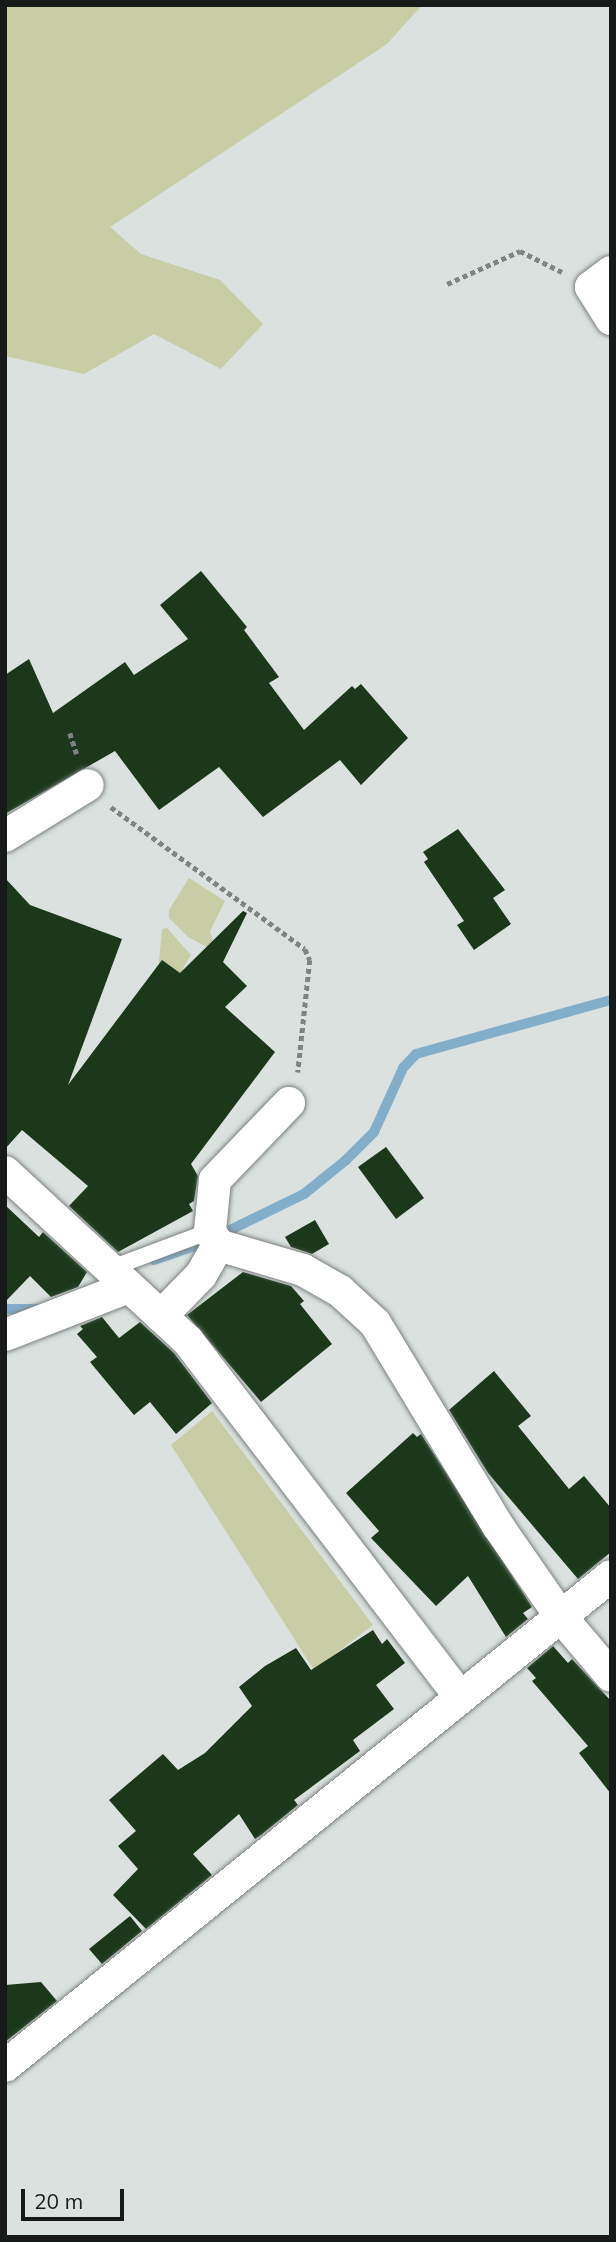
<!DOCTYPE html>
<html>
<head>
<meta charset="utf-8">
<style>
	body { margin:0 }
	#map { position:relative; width:616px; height:2242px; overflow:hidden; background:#dae1df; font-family:Mulish,sans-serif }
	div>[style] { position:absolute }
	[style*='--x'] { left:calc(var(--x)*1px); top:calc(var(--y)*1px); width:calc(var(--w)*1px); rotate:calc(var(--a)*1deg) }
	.green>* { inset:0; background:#c8cda5 }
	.stream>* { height:10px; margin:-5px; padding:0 5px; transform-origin:5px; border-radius:5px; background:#83aeca }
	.building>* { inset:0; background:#1b381b }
	.path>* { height:4.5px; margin-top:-2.25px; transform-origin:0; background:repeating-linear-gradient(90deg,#7f8482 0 5px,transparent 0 8.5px) }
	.roads { filter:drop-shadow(0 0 2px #7a807e) drop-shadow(0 0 2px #7a807e) }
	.lane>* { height:16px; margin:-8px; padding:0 8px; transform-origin:8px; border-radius:8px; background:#fff }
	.street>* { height:32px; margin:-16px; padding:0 16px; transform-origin:16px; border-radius:16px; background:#fff }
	span { translate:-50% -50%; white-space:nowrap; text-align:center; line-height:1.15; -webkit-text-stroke:7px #dae1df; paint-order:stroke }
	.frame { position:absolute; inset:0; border:7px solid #181a19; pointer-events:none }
	.scale { position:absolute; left:21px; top:2189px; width:103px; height:32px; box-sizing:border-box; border:4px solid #181a19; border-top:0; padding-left:9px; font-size:21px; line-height:24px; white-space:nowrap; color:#181a19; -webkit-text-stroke:5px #dae1df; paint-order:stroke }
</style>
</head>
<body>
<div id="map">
	<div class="green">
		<div style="clip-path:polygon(5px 5px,422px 5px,387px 44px,110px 227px,141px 254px,220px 280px,263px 324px,221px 369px,154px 334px,84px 374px,5px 356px)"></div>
		<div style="clip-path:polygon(189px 878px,225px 901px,210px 931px,213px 942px,207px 947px,188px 937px,169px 918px,169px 910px)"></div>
		<div style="clip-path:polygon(167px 928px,191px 955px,183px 968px,185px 982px,159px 963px,162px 929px)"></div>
		<div style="clip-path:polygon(212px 1411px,373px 1625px,314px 1670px,171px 1445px)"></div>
	</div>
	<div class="stream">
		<div style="--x:224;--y:1233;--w:89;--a:-26"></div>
		<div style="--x:304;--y:1194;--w:54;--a:-39"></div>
		<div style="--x:346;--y:1160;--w:40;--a:-45"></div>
		<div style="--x:374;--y:1132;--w:70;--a:-65.6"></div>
		<div style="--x:403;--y:1068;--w:19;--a:-47"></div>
		<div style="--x:416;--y:1054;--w:202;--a:-15.5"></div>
		<div style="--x:154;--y:1260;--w:50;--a:-18.8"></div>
		<div style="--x:5;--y:1309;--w:36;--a:0"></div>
	</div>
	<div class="building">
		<div style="clip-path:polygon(201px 571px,247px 627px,244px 630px,279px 677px,269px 683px,304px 730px,352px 686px,355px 689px,361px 684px,408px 738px,361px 785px,340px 760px,263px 817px,219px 767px,159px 810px,115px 751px,5px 814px,5px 675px,29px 659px,53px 713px,125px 662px,134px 675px,188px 639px,160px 605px)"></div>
		<div style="clip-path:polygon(458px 829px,505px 890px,493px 898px,511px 924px,474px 950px,457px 925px,464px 921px,424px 862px,428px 859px,423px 852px)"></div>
		<div style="clip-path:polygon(5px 878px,30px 905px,122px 939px,68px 1085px,162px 960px,180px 973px,243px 911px,247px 913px,223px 962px,247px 986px,225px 1007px,275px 1052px,191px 1164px,198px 1176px,194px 1201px,189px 1204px,193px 1211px,118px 1252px,69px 1206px,88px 1186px,22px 1130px,5px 1149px)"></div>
		<div style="clip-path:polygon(386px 1147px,424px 1198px,396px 1219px,358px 1167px)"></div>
		<div style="clip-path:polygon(5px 1205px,39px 1237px,43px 1232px,87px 1272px,78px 1287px,51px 1297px,30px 1276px,5px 1302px)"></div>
		<div style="clip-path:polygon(315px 1220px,329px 1244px,312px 1254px,291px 1247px,285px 1237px)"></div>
		<div style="clip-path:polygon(243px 1272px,291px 1286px,304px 1301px,300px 1304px,332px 1344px,261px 1402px,187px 1315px)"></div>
		<div style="clip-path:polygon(102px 1317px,119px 1338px,140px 1322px,174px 1353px,212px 1403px,176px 1434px,150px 1402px,134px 1415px,90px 1362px,97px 1357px,77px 1334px,83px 1329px,80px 1326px)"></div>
		<div style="clip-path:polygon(494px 1371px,531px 1416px,518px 1426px,569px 1489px,584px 1476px,611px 1508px,611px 1552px,578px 1579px,488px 1473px,449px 1410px)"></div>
		<div style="clip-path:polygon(413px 1433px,417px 1437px,421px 1434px,532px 1607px,523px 1613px,528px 1619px,506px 1637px,468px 1576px,436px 1606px,371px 1538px,379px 1531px,346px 1493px)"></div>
		<div style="clip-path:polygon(373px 1630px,382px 1644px,387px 1639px,405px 1663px,376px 1685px,394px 1709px,353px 1740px,360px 1751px,294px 1800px,298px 1805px,261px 1835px,255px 1839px,239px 1814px,193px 1854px,212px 1875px,146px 1929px,113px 1895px,138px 1869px,118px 1846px,136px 1831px,109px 1800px,163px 1754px,178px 1770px,205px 1753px,252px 1706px,239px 1687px,265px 1666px,296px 1648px,311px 1670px)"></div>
		<div style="clip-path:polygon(553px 1646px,568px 1663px,572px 1659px,611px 1701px,611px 1794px,579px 1753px,588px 1746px,532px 1681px,536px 1678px,527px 1668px)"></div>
		<div style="clip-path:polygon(130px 1916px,142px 1931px,102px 1964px,89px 1949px)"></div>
		<div style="clip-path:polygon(41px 1982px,57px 2001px,5px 2042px,5px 1985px)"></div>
	</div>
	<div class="path">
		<div style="--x:447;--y:284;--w:80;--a:-24.3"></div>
		<div style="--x:520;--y:251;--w:47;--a:26.6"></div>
		<div style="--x:70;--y:733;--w:22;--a:72"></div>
		<div style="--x:111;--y:807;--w:240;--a:36.2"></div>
		<div style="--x:305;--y:949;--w:12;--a:66"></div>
		<div style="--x:310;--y:960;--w:113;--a:96.1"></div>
	</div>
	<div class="roads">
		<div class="lane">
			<div style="--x:109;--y:1269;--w:108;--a:-20.6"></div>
		</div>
		<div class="street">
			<div style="--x:611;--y:272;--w:25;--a:143"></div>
			<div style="--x:591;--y:287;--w:38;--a:58"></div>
			<div style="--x:5;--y:836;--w:97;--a:-31.6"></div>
			<div style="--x:289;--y:1103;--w:107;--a:133.9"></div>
			<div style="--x:215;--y:1180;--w:51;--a:95.6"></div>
			<div style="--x:210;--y:1231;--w:16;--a:60"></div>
			<div style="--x:218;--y:1245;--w:89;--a:16.4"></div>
			<div style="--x:303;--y:1270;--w:43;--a:29.6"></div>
			<div style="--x:340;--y:1291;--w:47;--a:42.4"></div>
			<div style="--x:375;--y:1323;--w:237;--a:58.8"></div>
			<div style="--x:498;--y:1526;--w:111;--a:55.3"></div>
			<div style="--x:561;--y:1617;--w:77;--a:49.7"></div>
			<div style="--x:5;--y:1172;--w:249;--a:42.7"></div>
			<div style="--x:188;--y:1341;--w:447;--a:52.6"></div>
			<div style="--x:161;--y:1316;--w:57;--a:-45.7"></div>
			<div style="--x:201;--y:1275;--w:34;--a:-60"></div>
			<div style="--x:5;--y:1335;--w:133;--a:-21.2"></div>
			<div style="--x:5;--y:2066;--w:779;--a:-38.96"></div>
		</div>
	</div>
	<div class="frame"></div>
	<div class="scale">20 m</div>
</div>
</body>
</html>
